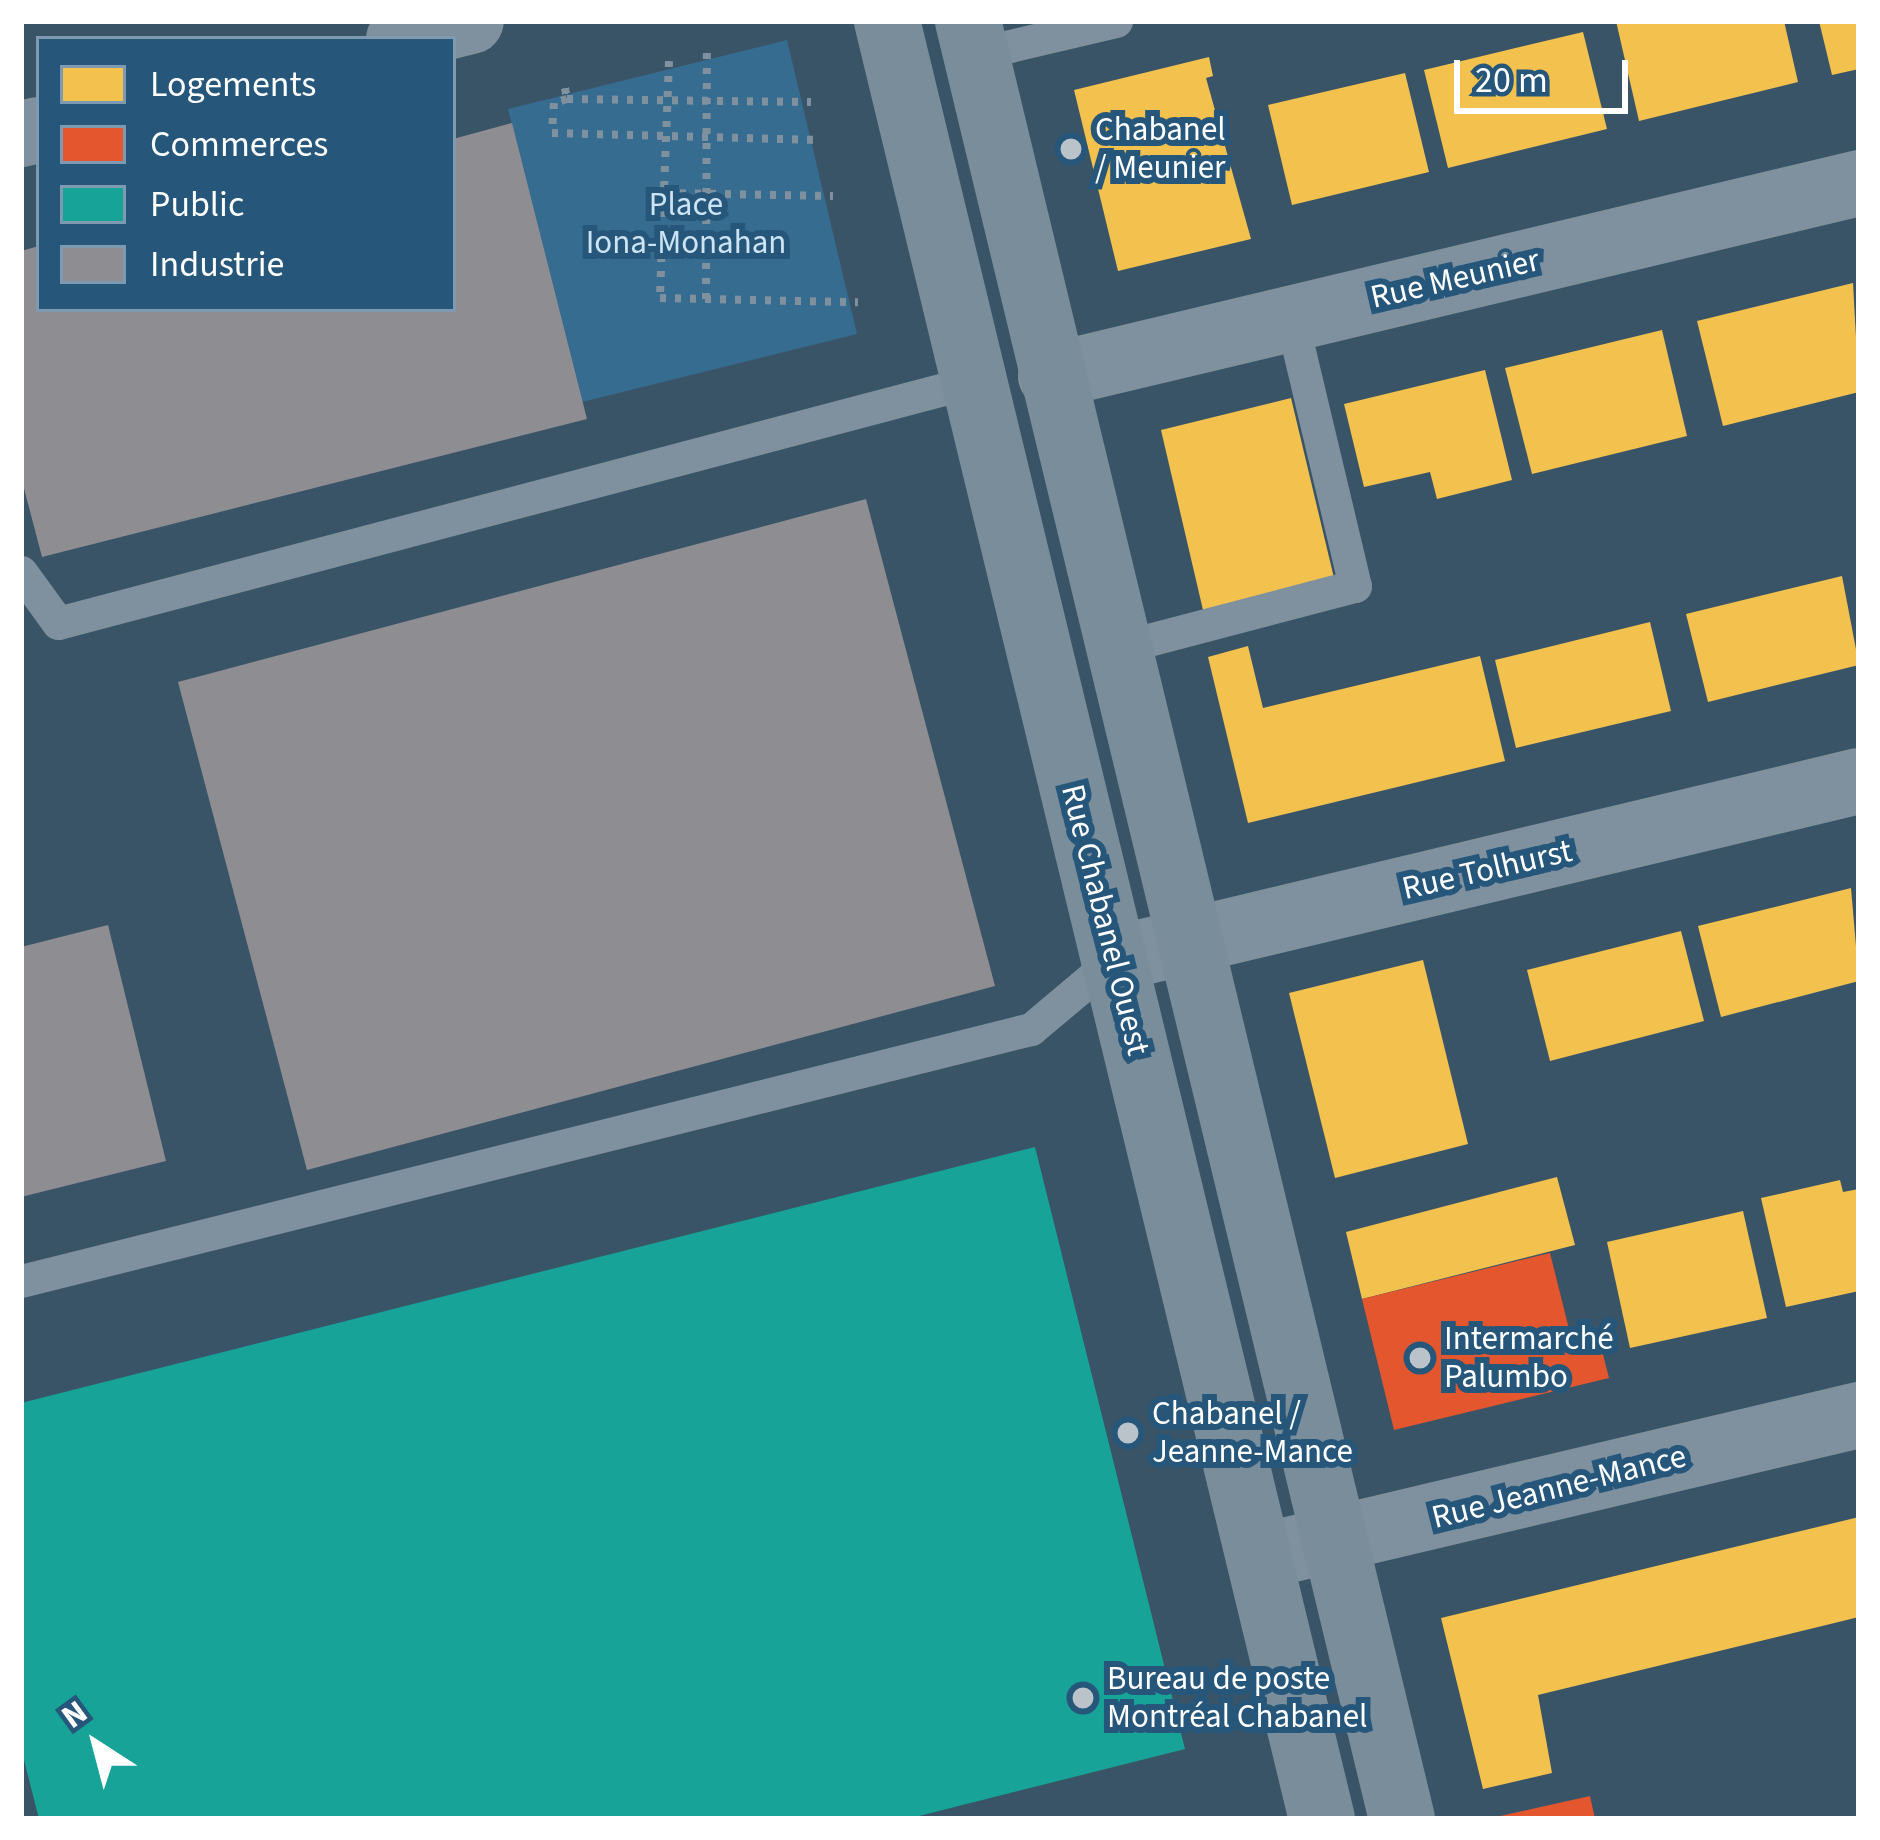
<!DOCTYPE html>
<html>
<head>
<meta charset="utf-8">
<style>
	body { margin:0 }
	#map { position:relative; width:1880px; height:1840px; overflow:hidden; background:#3a5467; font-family:"Source Sans 3",sans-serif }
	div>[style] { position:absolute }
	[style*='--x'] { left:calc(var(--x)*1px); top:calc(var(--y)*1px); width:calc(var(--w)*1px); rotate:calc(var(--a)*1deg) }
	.green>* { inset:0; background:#376c91 }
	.homes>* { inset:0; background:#f2c14e }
	.shops>* { inset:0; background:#e4572e }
	.public>* { inset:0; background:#17a398 }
	.industry>* { inset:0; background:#8d8d92 }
	.path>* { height:8px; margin-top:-4px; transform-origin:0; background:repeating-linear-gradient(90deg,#7f909e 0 6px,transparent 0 15px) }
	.lane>* { height:33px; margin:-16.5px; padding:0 16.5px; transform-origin:16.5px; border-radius:16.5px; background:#7f909e }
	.street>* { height:66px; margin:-33px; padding:0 33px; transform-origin:33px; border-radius:33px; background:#7f909e }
	.secondary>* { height:66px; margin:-33px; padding:0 33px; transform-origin:33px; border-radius:33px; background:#7a8d9a }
	.dots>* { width:33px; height:33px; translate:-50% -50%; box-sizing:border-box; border:6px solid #26577b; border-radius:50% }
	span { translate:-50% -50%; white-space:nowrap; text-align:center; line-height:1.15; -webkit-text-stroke:12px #26577b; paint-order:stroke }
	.poi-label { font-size:33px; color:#fff }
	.left { translate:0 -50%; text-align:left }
	.park-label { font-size:33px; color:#cde4f4 }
	.street-label { font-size:33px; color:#fff }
	.frame { position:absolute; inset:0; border:24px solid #fff; pointer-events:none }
	.legend { position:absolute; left:36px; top:36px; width:420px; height:276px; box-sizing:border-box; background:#26577b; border:3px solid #7d9ab0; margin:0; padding:15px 21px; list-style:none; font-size:36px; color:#fff }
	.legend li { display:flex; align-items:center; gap:24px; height:60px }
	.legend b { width:60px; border:3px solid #7d9ab0 }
	.north { position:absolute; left:36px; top:1684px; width:120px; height:120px; -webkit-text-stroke:9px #26577b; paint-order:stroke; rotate:324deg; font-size:33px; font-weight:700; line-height:48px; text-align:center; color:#fff }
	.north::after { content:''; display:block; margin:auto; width:42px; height:54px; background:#fff; clip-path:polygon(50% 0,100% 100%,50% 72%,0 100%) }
	.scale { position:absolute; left:1454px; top:60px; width:174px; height:54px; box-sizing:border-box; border:6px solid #fff; border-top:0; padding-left:15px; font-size:36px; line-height:42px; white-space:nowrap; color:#fff; -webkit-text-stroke:9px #26577b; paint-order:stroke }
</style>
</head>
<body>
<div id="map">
	<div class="green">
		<div style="clip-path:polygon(787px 40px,857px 334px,582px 402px,508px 109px)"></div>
	</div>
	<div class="homes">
		<div style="clip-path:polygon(1616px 21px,1784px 21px,1798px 82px,1639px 121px)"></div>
		<div style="clip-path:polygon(1819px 21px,1859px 21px,1859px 69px,1832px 75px)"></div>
		<div style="clip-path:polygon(1583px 32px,1607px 129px,1448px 168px,1424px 70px)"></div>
		<div style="clip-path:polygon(1209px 57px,1213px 76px,1206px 78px,1251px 239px,1118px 271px,1074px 90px)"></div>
		<div style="clip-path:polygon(1405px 73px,1429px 172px,1292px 205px,1268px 105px)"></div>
		<div style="clip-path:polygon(1853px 283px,1859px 392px,1723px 426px,1697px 321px)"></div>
		<div style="clip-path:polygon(1662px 330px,1687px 436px,1532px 474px,1505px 368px)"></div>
		<div style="clip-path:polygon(1485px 370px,1512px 480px,1437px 499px,1430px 472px,1364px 487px,1344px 404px)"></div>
		<div style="clip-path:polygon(1291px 398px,1334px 578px,1203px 610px,1161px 430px)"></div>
		<div style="clip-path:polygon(1842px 576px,1859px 665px,1708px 702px,1686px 614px)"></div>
		<div style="clip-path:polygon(1650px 622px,1671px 711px,1516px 748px,1495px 660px)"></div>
		<div style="clip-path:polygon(1248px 646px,1263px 708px,1480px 656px,1505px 761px,1248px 823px,1208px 657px)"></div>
		<div style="clip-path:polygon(1851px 888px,1859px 981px,1721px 1017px,1698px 926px)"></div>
		<div style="clip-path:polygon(1681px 931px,1704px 1021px,1550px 1061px,1527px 970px)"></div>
		<div style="clip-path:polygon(1423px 960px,1468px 1144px,1335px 1178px,1289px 993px)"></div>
		<div style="clip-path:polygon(1557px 1177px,1575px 1245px,1362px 1299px,1346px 1232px)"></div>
		<div style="clip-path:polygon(1840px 1180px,1843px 1192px,1859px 1189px,1859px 1291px,1786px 1307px,1761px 1198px)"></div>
		<div style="clip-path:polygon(1743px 1211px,1767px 1318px,1630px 1348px,1607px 1242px)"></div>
		<div style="clip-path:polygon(1859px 1517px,1859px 1617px,1538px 1695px,1552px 1773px,1483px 1789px,1441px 1618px)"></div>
	</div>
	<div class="shops">
		<div style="clip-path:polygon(1550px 1253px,1570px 1333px,1596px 1327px,1609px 1378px,1394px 1430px,1362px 1299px)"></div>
		<div style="clip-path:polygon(1590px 1796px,1595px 1819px,1496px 1819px,1496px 1817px)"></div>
	</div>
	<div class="public">
		<div style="clip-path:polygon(1035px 1147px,1185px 1749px,907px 1819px,39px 1819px,21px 1748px,21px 1403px)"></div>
	</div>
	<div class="industry">
		<div style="clip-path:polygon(512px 123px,587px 419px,42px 557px,21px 477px,21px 251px,39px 246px,39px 309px,453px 309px,453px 139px)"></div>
		<div style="clip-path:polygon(866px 499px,995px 986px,307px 1170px,178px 682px)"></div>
		<div style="clip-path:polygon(108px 925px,166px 1161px,21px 1197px,21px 947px)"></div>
	</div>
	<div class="path">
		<div style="--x:669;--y:61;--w:237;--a:92.2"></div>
		<div style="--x:660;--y:298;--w:198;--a:1.2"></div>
		<div style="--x:565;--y:88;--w:11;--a:80"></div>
		<div style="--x:567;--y:99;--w:14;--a:163"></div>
		<div style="--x:554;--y:103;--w:30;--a:94"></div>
		<div style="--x:552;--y:133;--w:268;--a:1.5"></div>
		<div style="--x:567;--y:99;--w:244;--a:0.7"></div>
		<div style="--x:665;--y:193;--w:168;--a:1"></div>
		<div style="--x:706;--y:299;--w:247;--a:-89.8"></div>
	</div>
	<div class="lane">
		<div style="--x:976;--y:54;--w:144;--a:-13.3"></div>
		<div style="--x:21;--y:572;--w:63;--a:54"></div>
		<div style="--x:58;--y:623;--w:947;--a:-14.8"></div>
		<div style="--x:1118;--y:648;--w:245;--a:-14.7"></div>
		<div style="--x:1355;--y:586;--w:276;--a:-103.4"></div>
		<div style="--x:21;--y:1281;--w:1041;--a:-14.01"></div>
		<div style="--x:1031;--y:1029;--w:109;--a:-40.1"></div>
	</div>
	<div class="street">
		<div style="--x:399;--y:39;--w:74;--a:-14"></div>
		<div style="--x:21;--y:134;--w:18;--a:-13"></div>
		<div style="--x:1051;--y:376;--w:831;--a:-13.43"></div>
		<div style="--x:1114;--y:959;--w:766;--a:-13.44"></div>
		<div style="--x:1259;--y:1557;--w:617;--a:-13.32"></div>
	</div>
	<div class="secondary">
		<div style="--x:887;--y:21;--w:1850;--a:76.4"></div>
		<div style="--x:968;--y:21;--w:1850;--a:76.43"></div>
	</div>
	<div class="dots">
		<div style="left:1071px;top:149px;background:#bac3ca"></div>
		<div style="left:1420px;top:1358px;background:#bac3ca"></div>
		<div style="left:1128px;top:1433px;background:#bac3ca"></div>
		<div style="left:1083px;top:1698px;background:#bac3ca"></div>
	</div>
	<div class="poi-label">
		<span class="left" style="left:1095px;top:149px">Chabanel<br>/ Meunier</span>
		<span class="left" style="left:1444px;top:1358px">Intermarché<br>Palumbo</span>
		<span class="left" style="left:1152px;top:1433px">Chabanel /<br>Jeanne-Mance</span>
		<span class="left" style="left:1107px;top:1698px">Bureau de poste<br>Montréal Chabanel</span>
	</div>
	<div class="park-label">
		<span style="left:686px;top:224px">Place<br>Iona-Monahan</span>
	</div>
	<div class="street-label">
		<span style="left:1455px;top:279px;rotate:-13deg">Rue Meunier</span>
		<span style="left:1487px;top:870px;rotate:-13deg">Rue Tolhurst</span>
		<span style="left:1105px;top:920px;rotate:76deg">Rue Chabanel Ouest</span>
		<span style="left:1559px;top:1487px;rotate:-14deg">Rue Jeanne-Mance</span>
	</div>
	<div class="frame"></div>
	<ul class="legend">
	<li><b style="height:33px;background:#f2c14e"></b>Logements</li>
	<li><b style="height:33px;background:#e4572e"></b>Commerces</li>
	<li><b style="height:33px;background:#17a398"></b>Public</li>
	<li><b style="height:33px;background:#8d8d92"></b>Industrie</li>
	</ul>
	<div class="north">N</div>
	<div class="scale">20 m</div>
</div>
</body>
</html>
